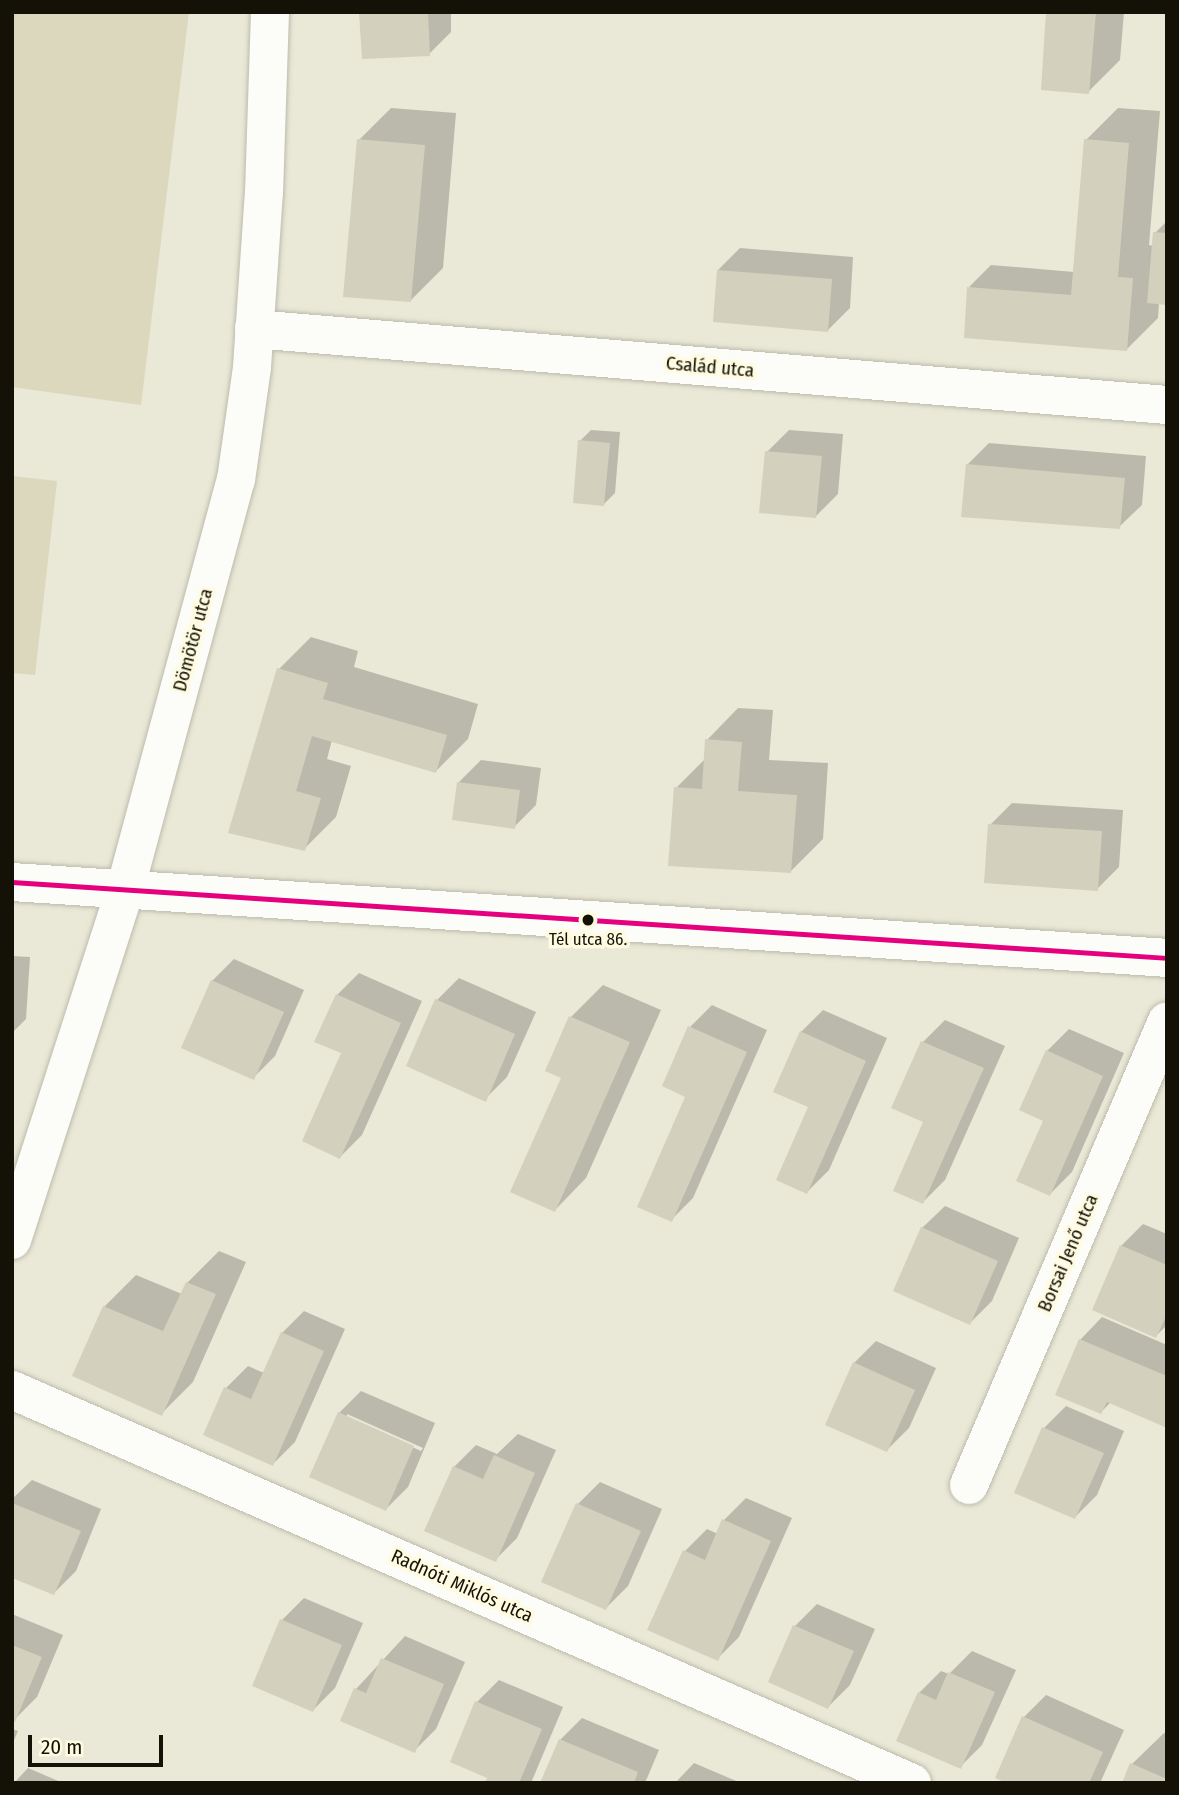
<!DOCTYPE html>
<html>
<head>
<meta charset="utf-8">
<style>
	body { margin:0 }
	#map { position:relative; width:1179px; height:1795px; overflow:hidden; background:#eae8d6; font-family:"Fira Sans Condensed",sans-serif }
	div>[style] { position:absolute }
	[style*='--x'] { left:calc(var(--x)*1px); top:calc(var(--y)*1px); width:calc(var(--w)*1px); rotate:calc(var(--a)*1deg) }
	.green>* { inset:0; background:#dbd8bd }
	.shadow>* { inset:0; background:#0003 }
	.building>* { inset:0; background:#d3d0bd }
	.roads { filter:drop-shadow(0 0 2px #bdbbad) drop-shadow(0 0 2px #bdbbad) }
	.street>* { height:38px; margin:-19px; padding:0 19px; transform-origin:19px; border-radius:19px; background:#fcfcf9 }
	.bus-1>* { height:5px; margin:-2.5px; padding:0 2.5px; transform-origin:2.5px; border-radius:2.5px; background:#e5007d }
	.dots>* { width:19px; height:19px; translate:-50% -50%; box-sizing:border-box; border:4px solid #fffbe1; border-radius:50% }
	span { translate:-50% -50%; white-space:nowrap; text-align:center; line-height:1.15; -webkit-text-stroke:7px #fffbe1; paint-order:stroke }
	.bus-label { font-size:17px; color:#141207 }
	.street-label { font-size:19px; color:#141207 }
	.frame { position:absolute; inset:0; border:14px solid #141207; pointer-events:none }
	.scale { position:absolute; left:28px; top:1735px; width:135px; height:32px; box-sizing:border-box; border:4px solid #141207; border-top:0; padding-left:9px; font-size:21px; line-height:24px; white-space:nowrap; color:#141207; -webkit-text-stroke:5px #fffbe1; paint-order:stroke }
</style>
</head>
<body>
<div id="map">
	<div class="green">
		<div style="clip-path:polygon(12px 12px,189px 12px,141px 405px,12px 387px)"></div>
		<div style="clip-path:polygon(12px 476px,57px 481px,35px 675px,12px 673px)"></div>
	</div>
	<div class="shadow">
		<div style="clip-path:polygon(361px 12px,451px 12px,451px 32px,429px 54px)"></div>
		<div style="clip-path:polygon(1048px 12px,1124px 12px,1120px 60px,1088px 92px)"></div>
		<div style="clip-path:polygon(391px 108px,456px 113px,443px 268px,411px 300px,359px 140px)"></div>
		<div style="clip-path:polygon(1118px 108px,1160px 111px,1149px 245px,1154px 246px,1155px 233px,1167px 221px,1167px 303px,1159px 303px,1158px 318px,1126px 350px,969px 287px,991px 265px,1074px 272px,1086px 140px)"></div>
		<div style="clip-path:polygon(740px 248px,853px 257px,850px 308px,828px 330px,718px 270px)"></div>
		<div style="clip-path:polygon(591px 430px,620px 432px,615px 493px,604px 504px,580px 441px)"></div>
		<div style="clip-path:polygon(789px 430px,843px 434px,838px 494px,816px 516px,767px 452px)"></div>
		<div style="clip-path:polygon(989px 443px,1146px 456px,1142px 505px,1119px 527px,967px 465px)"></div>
		<div style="clip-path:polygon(311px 637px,358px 651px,354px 667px,478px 704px,468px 739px,436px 771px,332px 740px,327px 759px,351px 766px,336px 817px,304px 849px,279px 669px)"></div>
		<div style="clip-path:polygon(738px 708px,773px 710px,769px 760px,828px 763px,823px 839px,791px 871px,676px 788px,706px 758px,707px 740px)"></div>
		<div style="clip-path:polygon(481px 760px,541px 768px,536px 805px,514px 827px,459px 782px)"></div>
		<div style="clip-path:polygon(1012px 803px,1123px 810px,1119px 867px,1097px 889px,990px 825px)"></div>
		<div style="clip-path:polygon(12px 956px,30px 957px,26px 1019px,12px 1033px)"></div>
		<div style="clip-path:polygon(234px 959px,304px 990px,275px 1056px,253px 1078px,212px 981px)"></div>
		<div style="clip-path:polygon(359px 973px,422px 1001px,362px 1135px,340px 1157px,343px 1053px,337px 995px)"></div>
		<div style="clip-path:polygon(459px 978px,536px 1012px,507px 1077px,485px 1099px,408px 1066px,437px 1000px)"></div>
		<div style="clip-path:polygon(603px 985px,661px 1010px,586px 1178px,555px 1210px,563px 1077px,547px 1070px,571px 1017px)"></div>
		<div style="clip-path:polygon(712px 1005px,767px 1030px,693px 1198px,671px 1220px,688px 1096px,690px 1027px)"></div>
		<div style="clip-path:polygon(823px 1010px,887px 1038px,829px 1170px,807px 1192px,810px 1106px,801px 1032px)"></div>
		<div style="clip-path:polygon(945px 1020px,1005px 1046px,945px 1180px,923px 1202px,925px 1121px,893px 1107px,923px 1042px)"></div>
		<div style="clip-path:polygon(1069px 1029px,1124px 1053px,1072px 1172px,1050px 1194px,1045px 1120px,1047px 1051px)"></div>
		<div style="clip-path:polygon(945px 1206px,1019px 1238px,992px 1301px,970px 1323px,895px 1290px,922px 1228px)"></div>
		<div style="clip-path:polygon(1143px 1224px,1167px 1234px,1167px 1325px,1156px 1336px,1121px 1246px)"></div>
		<div style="clip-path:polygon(219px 1251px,246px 1262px,193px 1382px,161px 1414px,74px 1375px,104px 1307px,136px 1275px,182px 1294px,187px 1283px)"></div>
		<div style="clip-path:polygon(304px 1311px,345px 1329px,295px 1442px,273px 1464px,226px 1388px,248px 1366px,264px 1373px,282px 1333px)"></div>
		<div style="clip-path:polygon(1102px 1317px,1167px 1345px,1167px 1426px,1111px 1402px,1101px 1412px,1057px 1394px,1080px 1340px)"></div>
		<div style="clip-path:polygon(876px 1341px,936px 1368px,909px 1428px,887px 1450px,854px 1363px)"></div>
		<div style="clip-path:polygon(evenodd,361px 1391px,435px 1423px,408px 1487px,386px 1509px,311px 1476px,339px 1413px,361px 1391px,347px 1414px,423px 1448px,421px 1451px,347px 1418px,347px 1414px)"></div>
		<div style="clip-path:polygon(1066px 1406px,1124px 1431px,1097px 1495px,1075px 1517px,1044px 1428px)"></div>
		<div style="clip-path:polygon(518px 1434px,556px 1450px,517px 1538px,495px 1560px,454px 1467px,476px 1445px,497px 1454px)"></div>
		<div style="clip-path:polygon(32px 1480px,101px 1509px,76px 1571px,54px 1593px,12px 1576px,12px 1499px)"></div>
		<div style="clip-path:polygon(600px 1482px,662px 1509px,628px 1586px,606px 1608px,544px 1581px,578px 1504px)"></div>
		<div style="clip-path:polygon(746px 1498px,792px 1518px,739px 1637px,717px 1659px,685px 1551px,707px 1529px,718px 1534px,724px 1520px)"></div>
		<div style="clip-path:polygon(304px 1598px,363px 1623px,335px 1688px,313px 1710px,254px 1685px,282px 1620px)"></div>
		<div style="clip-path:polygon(817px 1604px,875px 1629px,850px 1685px,828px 1707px,770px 1681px,795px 1626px)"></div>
		<div style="clip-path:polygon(12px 1614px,63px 1635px,37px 1697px,15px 1719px)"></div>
		<div style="clip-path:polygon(405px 1636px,465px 1662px,436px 1729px,414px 1751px,356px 1689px)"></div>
		<div style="clip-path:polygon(972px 1651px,1016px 1670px,982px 1745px,960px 1767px,919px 1693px,941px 1671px,949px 1674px)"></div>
		<div style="clip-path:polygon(499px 1680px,563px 1707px,531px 1783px,487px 1783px,489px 1777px,452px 1761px,477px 1702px)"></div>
		<div style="clip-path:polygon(1046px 1695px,1124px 1730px,1100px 1783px,1010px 1783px,1024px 1717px)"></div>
		<div style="clip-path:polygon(582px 1718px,659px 1750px,645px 1783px,542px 1783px,560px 1740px)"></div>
		<div style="clip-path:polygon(12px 1729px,18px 1731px,12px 1745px)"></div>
		<div style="clip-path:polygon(1164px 1733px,1167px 1734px,1167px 1783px,1132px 1764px)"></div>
		<div style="clip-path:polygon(694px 1763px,741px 1783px,675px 1783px)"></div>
		<div style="clip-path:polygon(28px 1768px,63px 1783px,14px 1783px)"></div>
	</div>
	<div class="building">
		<div style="clip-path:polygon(359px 12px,428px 12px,430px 56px,362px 59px)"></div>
		<div style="clip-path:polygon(1046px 12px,1096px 12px,1089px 94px,1041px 90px)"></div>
		<div style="clip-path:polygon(357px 139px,425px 145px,411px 302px,343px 297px)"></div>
		<div style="clip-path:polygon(1084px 139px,1129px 143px,1118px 277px,1133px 278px,1127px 351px,964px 338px,967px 287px,1071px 295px)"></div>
		<div style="clip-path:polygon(1153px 232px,1167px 233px,1167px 305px,1147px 303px)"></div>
		<div style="clip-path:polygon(717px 270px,832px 279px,828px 332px,713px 322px)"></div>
		<div style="clip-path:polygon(578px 440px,610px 443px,604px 506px,573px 503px)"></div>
		<div style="clip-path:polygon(765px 451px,822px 456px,816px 518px,759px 513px)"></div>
		<div style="clip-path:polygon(966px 464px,1125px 478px,1120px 529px,961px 517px)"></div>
		<div style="clip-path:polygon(277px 668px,328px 683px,323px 699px,447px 735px,436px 773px,312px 736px,296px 791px,321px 798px,305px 851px,228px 833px)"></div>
		<div style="clip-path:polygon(705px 739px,742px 742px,738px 791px,797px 795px,791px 873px,668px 866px,674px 787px,702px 789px)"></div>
		<div style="clip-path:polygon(457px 782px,520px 790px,515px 829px,452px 820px)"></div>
		<div style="clip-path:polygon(988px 824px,1102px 831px,1098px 891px,984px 883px)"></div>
		<div style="clip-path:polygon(211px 980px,284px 1012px,254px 1080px,181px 1048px)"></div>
		<div style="clip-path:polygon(336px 994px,401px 1023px,340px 1159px,302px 1141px,341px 1053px,314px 1042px)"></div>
		<div style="clip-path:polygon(435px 999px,515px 1034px,486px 1102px,406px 1066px)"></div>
		<div style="clip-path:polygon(569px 1016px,630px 1042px,555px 1212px,510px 1192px,561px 1078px,545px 1071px)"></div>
		<div style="clip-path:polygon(688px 1026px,747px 1052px,672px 1222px,637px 1207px,685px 1097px,662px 1086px)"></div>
		<div style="clip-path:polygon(800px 1031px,866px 1061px,807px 1194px,776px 1180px,808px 1107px,773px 1092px)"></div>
		<div style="clip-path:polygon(921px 1041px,984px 1068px,923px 1204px,893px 1191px,923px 1122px,891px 1108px)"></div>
		<div style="clip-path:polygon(1046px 1050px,1103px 1076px,1050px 1196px,1016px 1181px,1043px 1121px,1019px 1110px)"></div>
		<div style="clip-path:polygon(921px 1227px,998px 1261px,970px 1325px,893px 1291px)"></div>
		<div style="clip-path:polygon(1120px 1245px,1167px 1265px,1167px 1314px,1156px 1338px,1092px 1310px)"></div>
		<div style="clip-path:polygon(186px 1282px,216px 1294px,162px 1416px,72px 1376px,103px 1306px,163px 1331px)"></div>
		<div style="clip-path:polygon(281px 1332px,324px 1351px,273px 1466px,203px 1435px,224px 1387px,251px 1399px)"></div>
		<div style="clip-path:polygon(1079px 1339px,1167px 1376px,1167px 1428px,1107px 1402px,1101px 1414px,1055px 1395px)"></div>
		<div style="clip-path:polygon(853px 1362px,915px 1390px,887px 1452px,825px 1425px)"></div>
		<div style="clip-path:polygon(338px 1412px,414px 1446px,386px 1511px,309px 1477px)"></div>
		<div style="clip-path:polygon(1042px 1427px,1104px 1453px,1075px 1519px,1014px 1493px)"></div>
		<div style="clip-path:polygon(494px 1455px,535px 1473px,496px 1562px,424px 1531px,453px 1466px,483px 1479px)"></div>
		<div style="clip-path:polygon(12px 1503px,81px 1531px,54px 1595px,12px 1578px)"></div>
		<div style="clip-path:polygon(576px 1503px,641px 1531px,606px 1610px,541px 1582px)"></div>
		<div style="clip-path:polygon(722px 1519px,771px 1541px,718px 1661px,647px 1630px,683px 1550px,705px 1560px)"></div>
		<div style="clip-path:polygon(280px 1619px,342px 1645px,313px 1712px,252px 1686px)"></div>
		<div style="clip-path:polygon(793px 1625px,854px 1651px,828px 1709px,768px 1682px)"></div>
		<div style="clip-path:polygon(12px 1645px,42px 1657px,15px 1722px,12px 1720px)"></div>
		<div style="clip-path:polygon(381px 1658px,444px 1684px,415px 1753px,340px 1721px,354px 1688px,366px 1693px)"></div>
		<div style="clip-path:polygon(948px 1672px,995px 1692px,961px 1769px,896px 1741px,918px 1692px,936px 1700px)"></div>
		<div style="clip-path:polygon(475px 1701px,542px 1729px,519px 1783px,485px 1783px,487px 1778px,450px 1762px)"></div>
		<div style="clip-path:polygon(1022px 1716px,1103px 1752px,1089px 1783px,1006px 1783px,995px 1778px)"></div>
		<div style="clip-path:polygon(559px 1739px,638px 1772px,634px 1783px,540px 1783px)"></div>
		<div style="clip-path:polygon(1130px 1763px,1167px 1779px,1167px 1783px,1122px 1783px)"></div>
	</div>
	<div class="roads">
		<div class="street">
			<div style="--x:254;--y:329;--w:916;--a:4.76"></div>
			<div style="--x:12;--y:882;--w:1157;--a:3.76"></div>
			<div style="--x:12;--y:1240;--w:368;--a:-72.1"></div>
			<div style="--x:125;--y:890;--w:425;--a:-74.9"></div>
			<div style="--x:236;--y:480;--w:114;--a:-81.9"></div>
			<div style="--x:252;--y:367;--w:174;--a:-86.1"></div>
			<div style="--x:264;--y:193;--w:181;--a:-88.1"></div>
			<div style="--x:12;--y:1390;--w:982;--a:23.59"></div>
			<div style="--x:969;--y:1485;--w:504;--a:-66.89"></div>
		</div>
	</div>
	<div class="bus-1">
		<div style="--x:12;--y:882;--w:1157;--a:3.76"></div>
	</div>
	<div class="dots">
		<div style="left:588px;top:920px;background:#141207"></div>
	</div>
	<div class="bus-label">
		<span style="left:588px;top:940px">Tél utca 86.</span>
	</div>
	<div class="street-label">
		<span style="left:710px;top:367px;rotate:5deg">Család utca</span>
		<span style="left:193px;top:640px;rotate:-75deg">Dömötör utca</span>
		<span style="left:1068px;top:1253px;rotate:-67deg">Borsai Jenő utca</span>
		<span style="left:462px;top:1586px;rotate:24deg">Radnóti Miklós utca</span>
	</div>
	<div class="frame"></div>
	<div class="scale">20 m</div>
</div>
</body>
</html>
